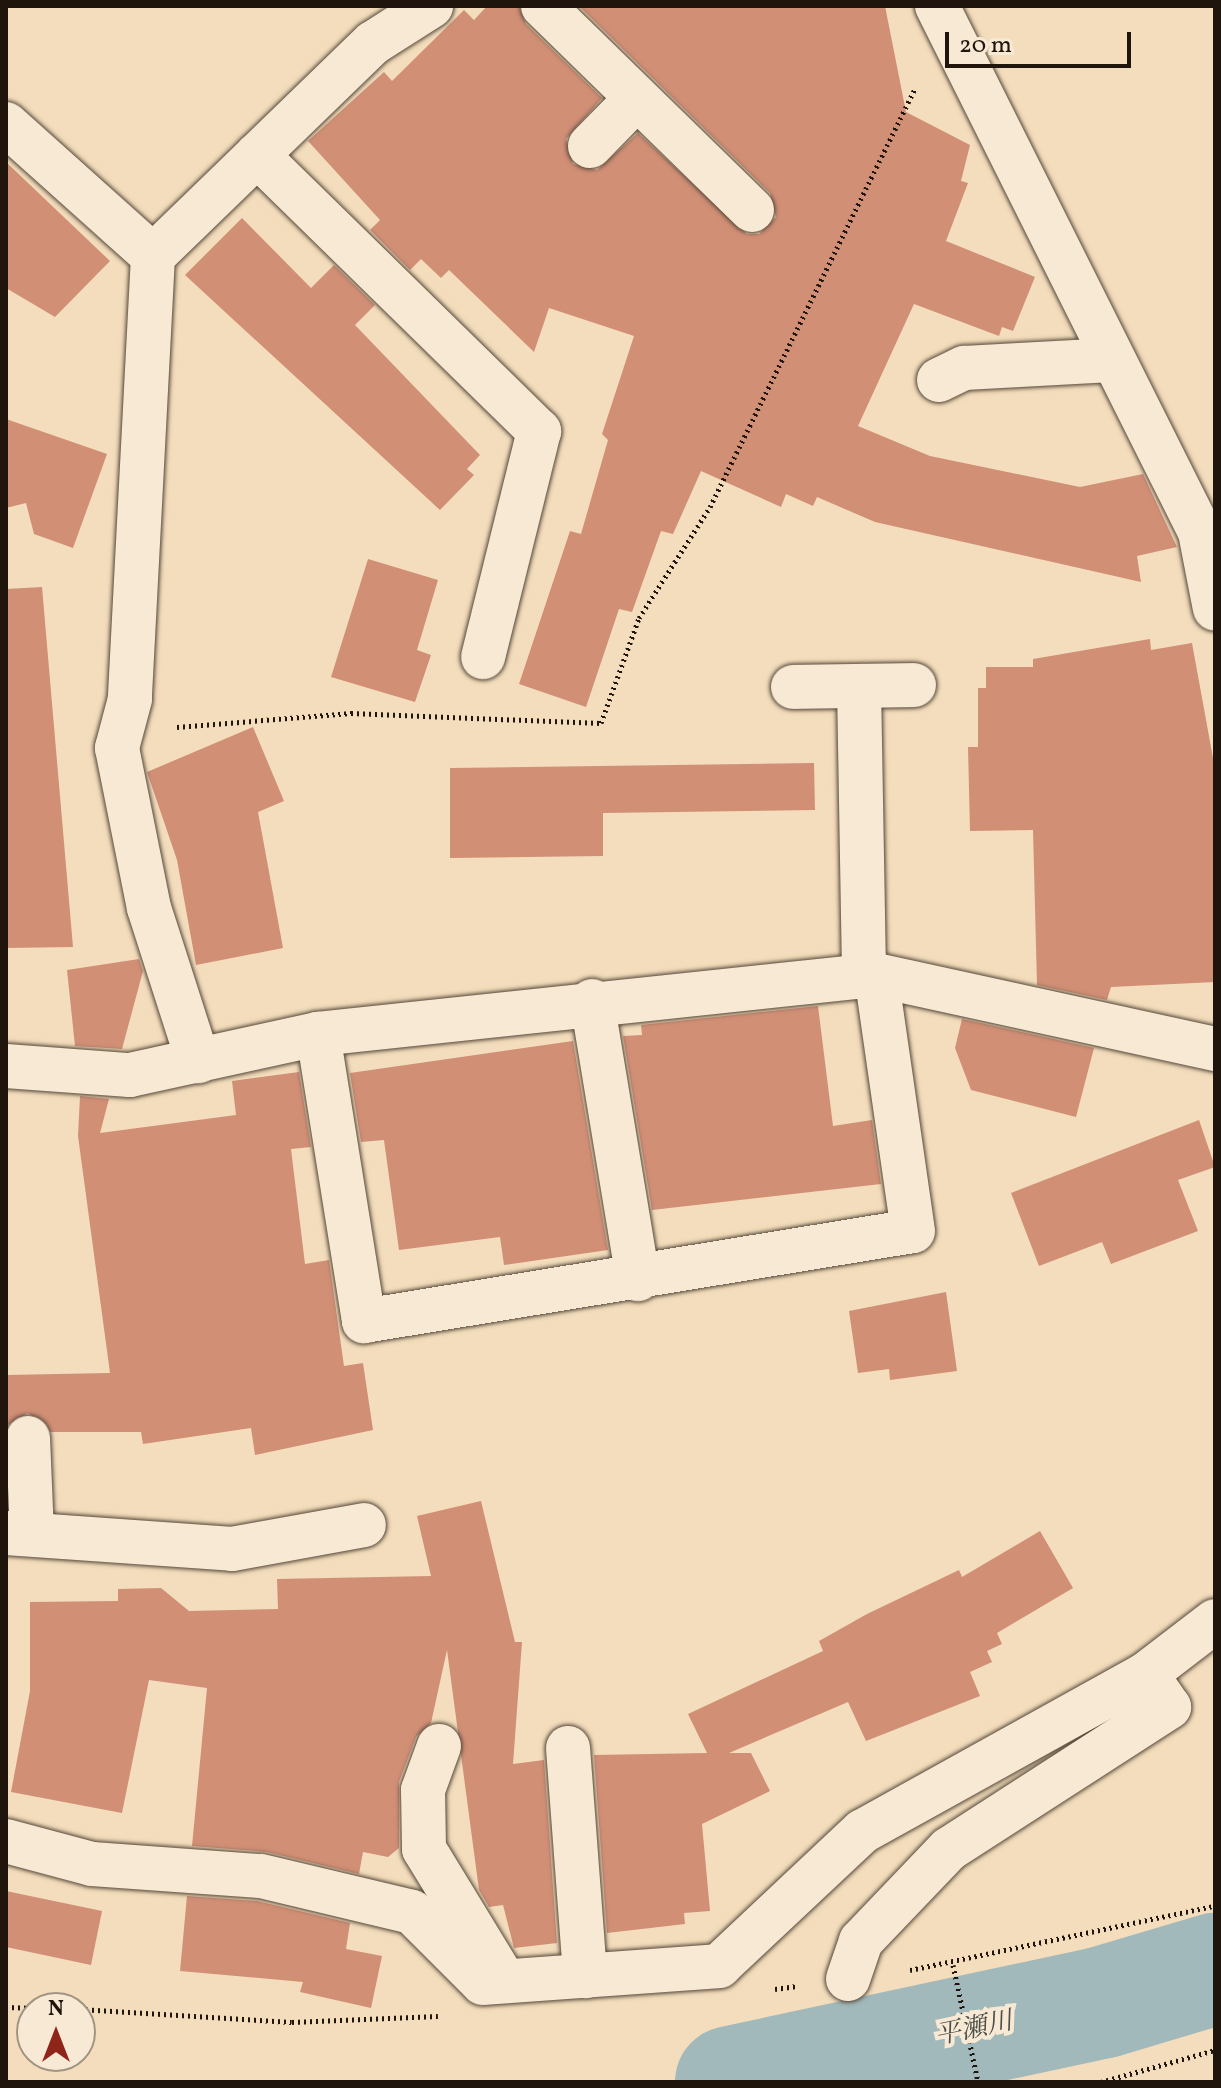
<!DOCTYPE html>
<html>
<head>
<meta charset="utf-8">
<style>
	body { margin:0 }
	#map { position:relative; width:1221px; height:2088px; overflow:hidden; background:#f3ddbc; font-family:Vollkorn,"Noto Serif JP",serif }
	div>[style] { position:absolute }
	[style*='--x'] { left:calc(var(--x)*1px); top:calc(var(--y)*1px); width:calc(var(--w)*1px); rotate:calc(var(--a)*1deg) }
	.river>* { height:112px; margin:-56px; padding:0 56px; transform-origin:56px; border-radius:56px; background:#a1b9bb }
	.building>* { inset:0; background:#d18f76 }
	.path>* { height:5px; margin-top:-2.5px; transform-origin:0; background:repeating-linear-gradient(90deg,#20150d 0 2px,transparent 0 6px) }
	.roads { filter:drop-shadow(0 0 2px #554739) drop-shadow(0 0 2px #554739) }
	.minor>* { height:44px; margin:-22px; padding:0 22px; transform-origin:22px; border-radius:22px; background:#f7e9d3 }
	span { translate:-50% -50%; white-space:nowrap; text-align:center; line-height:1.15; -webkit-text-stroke:8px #f7e9d3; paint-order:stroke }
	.water-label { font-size:26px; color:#4d4e4a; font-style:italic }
	.frame { position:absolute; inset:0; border:8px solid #20150d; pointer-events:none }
	.north { position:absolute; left:16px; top:1992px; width:80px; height:80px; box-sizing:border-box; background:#f7e9d3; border:2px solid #a19484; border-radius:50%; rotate:0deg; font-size:22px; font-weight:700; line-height:32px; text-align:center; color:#20150d }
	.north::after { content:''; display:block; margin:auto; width:28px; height:36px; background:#8f2418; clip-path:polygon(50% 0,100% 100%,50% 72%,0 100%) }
	.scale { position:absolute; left:945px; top:32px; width:186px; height:36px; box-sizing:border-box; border:4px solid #20150d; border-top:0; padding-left:10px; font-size:24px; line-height:28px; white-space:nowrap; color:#20150d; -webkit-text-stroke:6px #f7e9d3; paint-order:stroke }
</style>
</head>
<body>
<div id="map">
	<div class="river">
		<div style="--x:731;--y:2082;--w:381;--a:-12.1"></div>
		<div style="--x:1104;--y:2002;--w:116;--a:-16.6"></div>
	</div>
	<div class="building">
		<div style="clip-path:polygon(487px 6px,519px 6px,526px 24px,602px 98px,566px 139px,573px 164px,597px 170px,638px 133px,747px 234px,759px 234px,776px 217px,770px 193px,579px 6px,885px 6px,906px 112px,970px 145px,961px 181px,968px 183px,946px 241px,1035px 277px,1013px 331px,1002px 327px,999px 336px,914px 304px,858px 426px,930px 456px,1080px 487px,1143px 474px,1177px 547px,1137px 556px,1141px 582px,875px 522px,817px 497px,813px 506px,786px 494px,781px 507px,701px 471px,673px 534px,661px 531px,632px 612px,619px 609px,586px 707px,519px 684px,570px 531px,581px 534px,608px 440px,602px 434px,634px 336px,549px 308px,534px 352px,449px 270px,441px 278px,421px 259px,410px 270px,370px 230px,380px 220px,308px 141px,384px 72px,392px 81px,464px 10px,474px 20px)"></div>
		<div style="clip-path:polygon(6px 162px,110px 261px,55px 317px,6px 288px)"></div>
		<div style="clip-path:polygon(242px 218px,311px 288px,334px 265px,375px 305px,355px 325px,480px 455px,467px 469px,474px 475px,440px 510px,185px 275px)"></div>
		<div style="clip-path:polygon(6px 419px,107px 454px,73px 548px,34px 534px,26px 503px,6px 508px)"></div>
		<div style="clip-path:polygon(368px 559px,438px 580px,417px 650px,431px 655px,415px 702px,331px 677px)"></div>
		<div style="clip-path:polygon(42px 587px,73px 947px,6px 948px,6px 589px)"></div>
		<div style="clip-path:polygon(1150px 639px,1151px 650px,1192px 643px,1215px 769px,1215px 982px,1111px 987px,1107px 1000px,1037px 985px,1033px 830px,970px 831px,968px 747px,978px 747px,978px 688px,986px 688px,986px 667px,1033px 667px,1033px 659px)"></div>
		<div style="clip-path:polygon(253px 727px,284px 801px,258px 812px,283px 948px,196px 965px,177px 860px,147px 772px)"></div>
		<div style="clip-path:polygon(814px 763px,815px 810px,603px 813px,603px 856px,450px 858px,450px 768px)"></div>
		<div style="clip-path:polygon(139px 959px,143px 971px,122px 1049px,75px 1046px,67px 970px)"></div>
		<div style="clip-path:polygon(818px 1006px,833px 1126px,872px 1120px,881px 1184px,652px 1210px,623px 1036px,642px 1035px,641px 1025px)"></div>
		<div style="clip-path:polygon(962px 1019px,1094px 1048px,1076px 1117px,971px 1090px,955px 1048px)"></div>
		<div style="clip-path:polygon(573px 1041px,608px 1250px,504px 1265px,500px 1237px,399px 1250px,384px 1140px,361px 1142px,350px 1073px)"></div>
		<div style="clip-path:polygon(299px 1072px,311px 1147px,291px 1149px,305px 1264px,329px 1260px,344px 1366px,363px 1363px,373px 1430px,255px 1455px,251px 1428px,143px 1444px,141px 1432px,51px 1432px,28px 1413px,6px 1426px,6px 1375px,110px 1373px,78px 1136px,80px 1096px,109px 1099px,100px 1133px,236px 1115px,232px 1081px)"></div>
		<div style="clip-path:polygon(1199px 1120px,1215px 1167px,1178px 1180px,1198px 1231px,1111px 1264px,1102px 1242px,1039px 1266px,1011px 1193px)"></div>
		<div style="clip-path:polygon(946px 1292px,957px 1371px,890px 1380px,889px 1369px,858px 1373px,849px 1311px)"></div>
		<div style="clip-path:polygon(481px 1501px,515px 1642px,522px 1642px,513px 1764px,544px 1760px,557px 1943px,514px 1948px,503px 1905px,489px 1907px,479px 1890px,447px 1650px,431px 1723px,416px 1737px,399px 1782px,399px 1848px,388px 1857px,363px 1852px,359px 1874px,267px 1852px,192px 1846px,207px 1688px,149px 1680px,122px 1813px,11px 1792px,30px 1691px,30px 1602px,118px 1601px,118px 1589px,161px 1588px,189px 1611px,278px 1609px,277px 1579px,431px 1576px,417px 1516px)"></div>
		<div style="clip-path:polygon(1040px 1531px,1073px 1588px,997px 1633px,1002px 1644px,987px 1651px,992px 1662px,970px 1672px,980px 1696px,866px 1741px,848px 1702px,729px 1753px,751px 1753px,770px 1791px,702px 1824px,710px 1911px,684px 1913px,685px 1924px,607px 1933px,594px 1755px,707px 1753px,688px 1714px,823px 1651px,819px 1641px,867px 1614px,959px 1570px,962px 1577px)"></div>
		<div style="clip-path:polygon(6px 1891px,102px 1911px,91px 1965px,6px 1947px)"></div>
		<div style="clip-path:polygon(187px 1896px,257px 1901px,350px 1923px,346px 1949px,382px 1956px,371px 2008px,300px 1992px,303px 1982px,180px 1971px)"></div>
	</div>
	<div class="path">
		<div style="--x:177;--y:727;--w:175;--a:-4.6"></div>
		<div style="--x:351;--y:713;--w:250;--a:2.3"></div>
		<div style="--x:601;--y:723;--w:112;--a:-70.1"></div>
		<div style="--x:639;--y:618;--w:132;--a:-57.4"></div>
		<div style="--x:710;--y:507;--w:466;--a:-63.9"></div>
		<div style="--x:953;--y:1965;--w:120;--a:77.9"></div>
		<div style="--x:910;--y:1970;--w:312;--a:-11.9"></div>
		<div style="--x:775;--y:1989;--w:22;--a:-8"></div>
		<div style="--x:6;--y:2007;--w:38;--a:2"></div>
		<div style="--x:80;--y:2009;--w:212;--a:3.5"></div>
		<div style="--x:292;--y:2022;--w:146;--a:-2.4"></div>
		<div style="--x:1101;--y:2082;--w:118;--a:-15.7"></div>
	</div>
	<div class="roads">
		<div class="minor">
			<div style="--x:543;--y:6;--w:292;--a:44.3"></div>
			<div style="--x:937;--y:6;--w:588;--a:63.43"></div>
			<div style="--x:1200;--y:532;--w:78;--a:79"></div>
			<div style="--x:6;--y:124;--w:198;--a:41.9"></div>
			<div style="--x:153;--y:256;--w:444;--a:93"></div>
			<div style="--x:130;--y:699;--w:51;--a:104.9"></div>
			<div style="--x:117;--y:748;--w:163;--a:78.7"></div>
			<div style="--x:149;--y:908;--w:161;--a:72.2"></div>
			<div style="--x:590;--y:146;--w:67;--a:-45.6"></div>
			<div style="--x:257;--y:155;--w:395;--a:44.4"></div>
			<div style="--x:539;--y:431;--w:233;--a:103.9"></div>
			<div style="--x:153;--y:256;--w:306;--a:-44.1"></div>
			<div style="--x:373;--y:43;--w:69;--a:-32.5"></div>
			<div style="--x:939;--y:380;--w:28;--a:-26"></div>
			<div style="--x:964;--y:368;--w:148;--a:-3.1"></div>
			<div style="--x:859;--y:686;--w:290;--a:89"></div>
			<div style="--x:793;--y:687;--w:121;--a:-0.9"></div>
			<div style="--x:592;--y:1001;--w:282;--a:80.6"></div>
			<div style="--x:318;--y:1034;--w:291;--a:80.9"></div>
			<div style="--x:364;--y:1321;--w:556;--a:-9.31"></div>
			<div style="--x:913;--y:1231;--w:259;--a:-98.2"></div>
			<div style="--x:6;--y:1066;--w:124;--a:4.2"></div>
			<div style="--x:130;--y:1075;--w:192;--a:-12.3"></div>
			<div style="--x:318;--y:1034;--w:561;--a:-6.04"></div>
			<div style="--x:876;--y:975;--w:347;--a:12.3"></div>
			<div style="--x:28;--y:1438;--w:95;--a:87.6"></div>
			<div style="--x:6;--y:1533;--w:227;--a:4"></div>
			<div style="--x:232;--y:1549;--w:134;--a:-10.3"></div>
			<div style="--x:439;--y:1746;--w:47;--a:110"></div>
			<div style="--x:423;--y:1790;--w:59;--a:89"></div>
			<div style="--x:424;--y:1849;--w:153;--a:58.6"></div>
			<div style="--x:568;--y:1748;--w:229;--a:85.7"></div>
			<div style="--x:6;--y:1841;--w:89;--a:15"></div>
			<div style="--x:92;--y:1864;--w:169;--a:4.1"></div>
			<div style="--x:261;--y:1876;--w:155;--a:13.4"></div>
			<div style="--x:412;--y:1912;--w:100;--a:45"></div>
			<div style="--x:483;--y:1983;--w:237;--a:-4.1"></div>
			<div style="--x:719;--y:1966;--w:197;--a:-43.2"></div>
			<div style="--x:863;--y:1831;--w:324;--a:-29"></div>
			<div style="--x:1146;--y:1674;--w:87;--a:-37.5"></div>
			<div style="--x:848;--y:1979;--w:40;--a:-71.1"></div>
			<div style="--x:861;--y:1941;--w:127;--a:-46.3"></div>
			<div style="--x:949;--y:1849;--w:262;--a:-32.8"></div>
			<div style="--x:1169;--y:1707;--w:40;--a:-124.9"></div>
		</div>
	</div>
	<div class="water-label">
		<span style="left:974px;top:2030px;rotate:-12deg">平瀬川</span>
	</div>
	<div class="frame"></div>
	<div class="north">N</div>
	<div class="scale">20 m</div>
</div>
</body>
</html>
